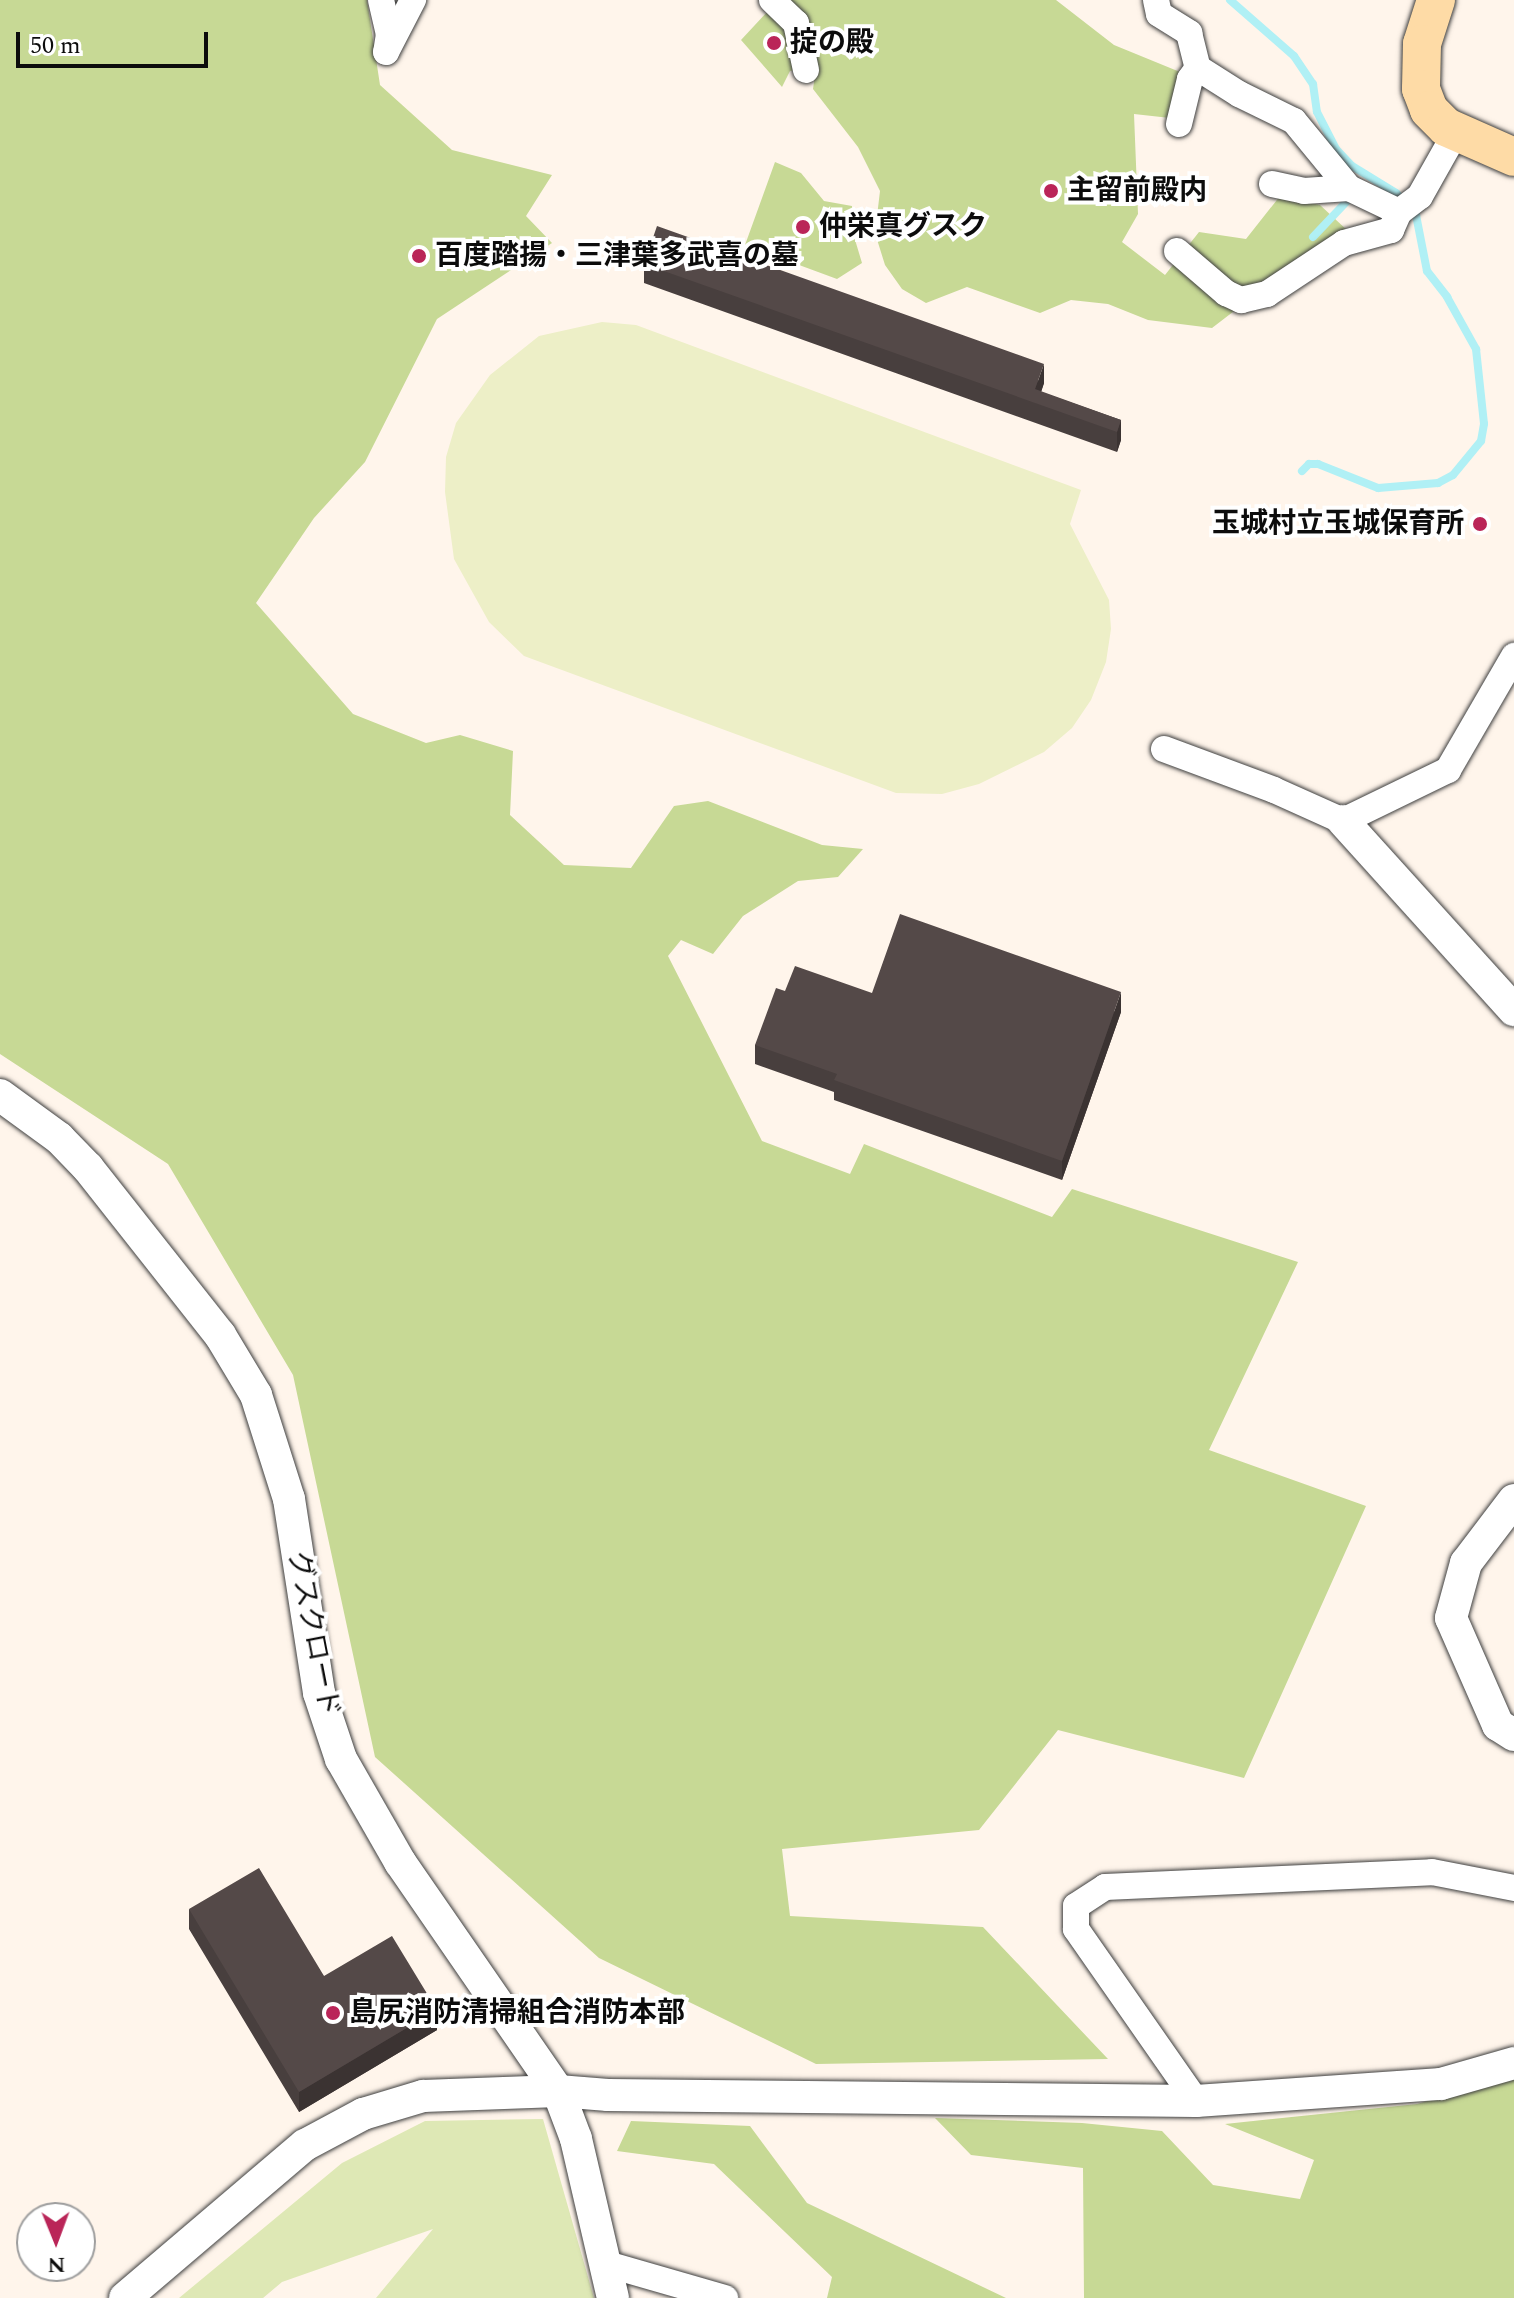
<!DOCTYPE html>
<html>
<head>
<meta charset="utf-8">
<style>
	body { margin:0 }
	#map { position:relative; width:1514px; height:2298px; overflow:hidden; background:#fff5eb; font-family:Spectral,"Noto Sans JP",serif }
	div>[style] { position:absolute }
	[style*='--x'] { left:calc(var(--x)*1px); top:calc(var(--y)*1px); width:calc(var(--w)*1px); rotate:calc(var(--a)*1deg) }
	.green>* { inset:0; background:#dee8b5 }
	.forest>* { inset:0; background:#c7d995 }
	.pitch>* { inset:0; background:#edefc7 }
	.stream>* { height:8px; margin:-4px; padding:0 4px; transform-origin:4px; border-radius:4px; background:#b0f0f5 }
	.roads { filter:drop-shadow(0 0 2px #3f3f3f) drop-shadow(0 0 2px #3f3f3f) }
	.minor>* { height:26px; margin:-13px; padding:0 13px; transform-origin:13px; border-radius:13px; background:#fff }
	.tertiary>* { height:32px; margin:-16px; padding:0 16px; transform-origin:16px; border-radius:16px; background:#fff }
	.secondary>* { height:38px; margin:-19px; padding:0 19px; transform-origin:19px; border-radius:19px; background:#fedba6 }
	.wall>* { inset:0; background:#483f3e }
	.shaded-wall>* { inset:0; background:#3b3332 }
	.building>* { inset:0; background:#544948 }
	.dots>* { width:22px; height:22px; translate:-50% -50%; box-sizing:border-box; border:4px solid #fff; border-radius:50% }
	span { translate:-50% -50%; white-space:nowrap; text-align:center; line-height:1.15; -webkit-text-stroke:8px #fff; paint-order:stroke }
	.poi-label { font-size:28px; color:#0c0c0c; font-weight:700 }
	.left { translate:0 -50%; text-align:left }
	.right { translate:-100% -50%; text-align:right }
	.street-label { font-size:28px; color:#0c0c0c }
	.north { position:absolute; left:16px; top:2202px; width:80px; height:80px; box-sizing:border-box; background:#fff; border:2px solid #9e9e9e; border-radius:50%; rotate:179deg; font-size:22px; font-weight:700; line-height:32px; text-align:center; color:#0c0c0c }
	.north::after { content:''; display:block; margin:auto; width:28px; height:36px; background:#ba2558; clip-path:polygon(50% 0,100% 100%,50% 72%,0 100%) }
	.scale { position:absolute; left:16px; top:32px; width:192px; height:36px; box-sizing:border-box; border:4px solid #0c0c0c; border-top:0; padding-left:10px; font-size:24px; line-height:28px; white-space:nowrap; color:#0c0c0c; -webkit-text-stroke:6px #fff; paint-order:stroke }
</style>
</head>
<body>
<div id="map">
	<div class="green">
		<div style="clip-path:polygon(543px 2119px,594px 2298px,376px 2298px,433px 2229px,282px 2282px,263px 2298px,179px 2298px,342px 2163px,425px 2121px)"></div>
	</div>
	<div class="forest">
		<div style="clip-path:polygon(0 0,367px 0,380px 85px,452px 150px,552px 175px,526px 216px,552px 243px,437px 319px,365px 462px,314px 518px,256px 603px,353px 714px,426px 743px,460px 735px,513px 751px,510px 815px,564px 865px,631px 868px,674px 806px,708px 801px,822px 845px,863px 849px,838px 877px,798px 881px,743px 916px,713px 954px,681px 940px,668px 956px,762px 1141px,850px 1174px,864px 1144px,1052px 1217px,1072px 1189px,1298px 1262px,1209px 1450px,1366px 1506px,1244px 1778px,1058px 1730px,979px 1830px,782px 1849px,790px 1916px,983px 1927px,1108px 2059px,816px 2064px,599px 1958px,375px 1757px,293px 1375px,168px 1164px,0 1054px)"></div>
		<div style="clip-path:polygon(786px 0,1056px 0,1114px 45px,1180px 72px,1170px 118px,1134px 114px,1138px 214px,1122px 242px,1165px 275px,1199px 232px,1246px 239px,1280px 196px,1320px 205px,1348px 231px,1268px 285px,1212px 328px,1148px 320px,1108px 304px,1071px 300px,1040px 313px,967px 287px,926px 303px,902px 289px,885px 265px,875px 233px,880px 191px,858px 147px,813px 89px,816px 68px)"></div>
		<div style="clip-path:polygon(769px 10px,787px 28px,798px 70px,790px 71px,782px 87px,741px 40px)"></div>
		<div style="clip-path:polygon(775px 162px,801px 173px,824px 201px,852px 206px,853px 233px,862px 263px,837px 279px,745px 245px)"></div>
		<div style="clip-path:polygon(1514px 2076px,1514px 2298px,1084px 2298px,1083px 2168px,971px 2155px,935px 2118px,1082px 2123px,1162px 2131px,1213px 2185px,1300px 2199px,1314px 2160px,1225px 2124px,1417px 2104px)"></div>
		<div style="clip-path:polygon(631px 2121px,750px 2126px,807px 2203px,1006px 2298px,827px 2298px,832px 2277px,714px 2164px,617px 2151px)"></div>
	</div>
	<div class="pitch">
		<div style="clip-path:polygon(602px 322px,636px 325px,1081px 490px,1070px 524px,1109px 600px,1111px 629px,1106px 662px,1091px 700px,1072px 728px,1044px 752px,979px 784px,942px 794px,896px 793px,524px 656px,489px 622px,454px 559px,445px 492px,446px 457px,456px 423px,490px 375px,539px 336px)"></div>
	</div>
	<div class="stream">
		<div style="--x:1230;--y:0;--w:85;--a:41.2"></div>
		<div style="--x:1294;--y:56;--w:34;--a:56"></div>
		<div style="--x:1313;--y:84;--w:28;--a:82"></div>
		<div style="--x:1317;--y:112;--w:42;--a:62.8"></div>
		<div style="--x:1336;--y:149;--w:23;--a:47"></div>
		<div style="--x:1352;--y:166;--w:52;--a:31.5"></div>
		<div style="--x:1396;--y:193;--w:30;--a:48"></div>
		<div style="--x:1416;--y:215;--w:57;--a:78.9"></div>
		<div style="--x:1427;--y:271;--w:33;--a:52"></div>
		<div style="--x:1447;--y:297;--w:60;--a:60.9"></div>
		<div style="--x:1476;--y:349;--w:75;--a:83.9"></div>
		<div style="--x:1484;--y:424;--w:17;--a:100"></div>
		<div style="--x:1481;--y:441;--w:44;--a:129.5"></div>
		<div style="--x:1453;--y:475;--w:17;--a:152"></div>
		<div style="--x:1438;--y:483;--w:60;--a:175.2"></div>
		<div style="--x:1378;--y:488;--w:65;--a:-158.2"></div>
		<div style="--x:1318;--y:464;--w:9;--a:180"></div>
		<div style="--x:1309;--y:464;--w:10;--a:135"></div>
		<div style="--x:1313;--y:237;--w:51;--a:-46.6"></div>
	</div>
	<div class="roads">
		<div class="minor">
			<div style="--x:381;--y:0;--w:35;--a:77"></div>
			<div style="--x:389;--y:34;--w:18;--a:99"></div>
			<div style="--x:386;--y:52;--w:59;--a:-62.6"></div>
			<div style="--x:772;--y:0;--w:33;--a:44"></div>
			<div style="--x:796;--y:23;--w:48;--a:78"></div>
			<div style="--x:1156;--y:0;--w:14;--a:78"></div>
			<div style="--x:1159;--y:14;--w:36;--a:32"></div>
			<div style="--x:1189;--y:33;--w:36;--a:76"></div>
			<div style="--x:1198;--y:68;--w:49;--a:32.4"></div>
			<div style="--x:1239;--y:94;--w:61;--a:26.1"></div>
			<div style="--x:1294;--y:121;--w:87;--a:50.6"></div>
			<div style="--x:1349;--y:188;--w:55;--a:25.6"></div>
			<div style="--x:1179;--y:124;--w:46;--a:-76.3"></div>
			<div style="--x:1190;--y:79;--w:14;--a:-54"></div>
			<div style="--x:1272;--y:184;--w:33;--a:12"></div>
			<div style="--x:1304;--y:191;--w:45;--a:-3.8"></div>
			<div style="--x:1177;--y:251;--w:65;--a:40.6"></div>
			<div style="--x:1226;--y:293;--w:17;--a:25"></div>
			<div style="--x:1241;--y:300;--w:27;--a:-13"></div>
			<div style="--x:1267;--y:294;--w:92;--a:-33.5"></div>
			<div style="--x:1344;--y:243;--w:49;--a:-15.5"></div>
			<div style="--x:1391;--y:230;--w:20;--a:-66"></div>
			<div style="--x:1399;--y:212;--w:26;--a:-37"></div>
			<div style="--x:1420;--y:196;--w:73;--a:-60.6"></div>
			<div style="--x:1164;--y:749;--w:117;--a:20.4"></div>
			<div style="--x:1274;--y:790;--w:76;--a:24.2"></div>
			<div style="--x:1343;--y:821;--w:117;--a:-25.9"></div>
			<div style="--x:1448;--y:770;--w:132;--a:-59.9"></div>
			<div style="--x:1196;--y:2101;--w:210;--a:-124.9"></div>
			<div style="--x:1076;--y:1929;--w:23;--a:-90"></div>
			<div style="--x:1076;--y:1906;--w:35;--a:-33"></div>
			<div style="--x:1105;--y:1887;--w:327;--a:-2.6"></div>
			<div style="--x:1432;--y:1872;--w:84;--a:11"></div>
			<div style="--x:607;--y:2264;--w:123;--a:16.1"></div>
		</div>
		<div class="tertiary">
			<div style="--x:1343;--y:821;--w:255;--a:47.9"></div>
			<div style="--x:0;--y:1095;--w:73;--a:36.1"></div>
			<div style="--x:59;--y:1138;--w:42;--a:46"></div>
			<div style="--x:88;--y:1168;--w:213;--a:51.7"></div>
			<div style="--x:220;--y:1335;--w:70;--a:59"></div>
			<div style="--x:256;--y:1395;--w:109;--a:72.4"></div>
			<div style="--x:289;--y:1499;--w:196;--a:81.2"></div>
			<div style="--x:319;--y:1693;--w:70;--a:71.6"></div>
			<div style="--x:341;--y:1759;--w:119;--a:60.2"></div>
			<div style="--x:400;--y:1862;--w:278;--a:55.4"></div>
			<div style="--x:558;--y:2091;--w:51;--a:69.4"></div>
			<div style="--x:576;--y:2139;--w:163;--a:76.9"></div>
			<div style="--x:1514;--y:1500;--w:79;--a:127.3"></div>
			<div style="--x:1466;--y:1563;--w:57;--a:105.3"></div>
			<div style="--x:1451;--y:1618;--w:117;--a:66.3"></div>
			<div style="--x:1498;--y:1725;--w:19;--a:32"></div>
			<div style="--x:125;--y:2298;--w:236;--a:-40.4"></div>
			<div style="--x:305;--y:2145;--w:66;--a:-28.1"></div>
			<div style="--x:363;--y:2114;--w:63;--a:-16.7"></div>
			<div style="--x:423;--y:2096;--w:135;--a:-2.1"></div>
			<div style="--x:558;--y:2091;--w:50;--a:4.6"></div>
			<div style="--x:608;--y:2095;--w:588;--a:0.58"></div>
			<div style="--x:1196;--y:2101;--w:246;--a:-4"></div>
			<div style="--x:1441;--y:2084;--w:76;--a:-16"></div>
		</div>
		<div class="secondary">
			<div style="--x:1436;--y:0;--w:46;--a:107.7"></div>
			<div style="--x:1422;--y:44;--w:45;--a:91.3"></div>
			<div style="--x:1421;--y:89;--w:22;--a:69"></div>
			<div style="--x:1429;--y:110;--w:24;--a:45"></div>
			<div style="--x:1446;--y:127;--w:74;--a:23.8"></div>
		</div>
	</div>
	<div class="wall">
		<div style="clip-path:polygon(644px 264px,1044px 383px,1041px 392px,1121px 420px,1121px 440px,1117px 452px,644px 283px)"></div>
		<div style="clip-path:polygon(872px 993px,1121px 1012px,1062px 1180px,834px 1100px,834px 1092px,755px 1064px,755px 1045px)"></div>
		<div style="clip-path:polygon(189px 1909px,324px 1976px,437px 2030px,299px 2112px,189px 1929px)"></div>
	</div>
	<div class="shaded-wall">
		<div style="clip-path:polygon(1044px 364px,1044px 383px,1037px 404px,1035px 389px)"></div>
		<div style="clip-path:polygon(1121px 420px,1121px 440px,1117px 452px,1117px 432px)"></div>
		<div style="clip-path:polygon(1121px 992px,1121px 1012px,1062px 1180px,1062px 1161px)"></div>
		<div style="clip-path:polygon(437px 2010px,437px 2030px,299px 2112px,299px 2092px)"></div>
	</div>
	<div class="building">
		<div style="clip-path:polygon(657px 226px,1044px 364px,1035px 389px,1121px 420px,1117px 432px,644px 264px)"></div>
		<div style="clip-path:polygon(900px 914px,1121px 992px,1062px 1161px,834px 1080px,837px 1074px,755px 1045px,776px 988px,785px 991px,795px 966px,872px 993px)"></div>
		<div style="clip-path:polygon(259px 1868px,324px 1976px,392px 1936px,437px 2010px,299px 2092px,189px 1909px)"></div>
	</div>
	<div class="dots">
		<div style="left:774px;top:43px;background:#ba2558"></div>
		<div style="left:1051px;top:191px;background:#ba2558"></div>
		<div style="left:803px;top:227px;background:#ba2558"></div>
		<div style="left:419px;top:256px;background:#ba2558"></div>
		<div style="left:1480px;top:524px;background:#ba2558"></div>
		<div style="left:333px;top:2013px;background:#ba2558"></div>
	</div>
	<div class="poi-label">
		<span class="left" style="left:790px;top:43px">掟の殿</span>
		<span class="left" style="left:1067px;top:191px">主留前殿内</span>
		<span class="left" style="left:819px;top:227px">仲栄真グスク</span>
		<span class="left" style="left:435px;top:256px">百度踏揚・三津葉多武喜の墓</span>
		<span class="right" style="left:1464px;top:524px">玉城村立玉城保育所</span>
		<span class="left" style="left:349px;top:2013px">島尻消防清掃組合消防本部</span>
	</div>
	<div class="street-label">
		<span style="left:313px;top:1634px;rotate:79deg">グスクロード</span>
	</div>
	<div class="north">N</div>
	<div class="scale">50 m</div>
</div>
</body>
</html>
